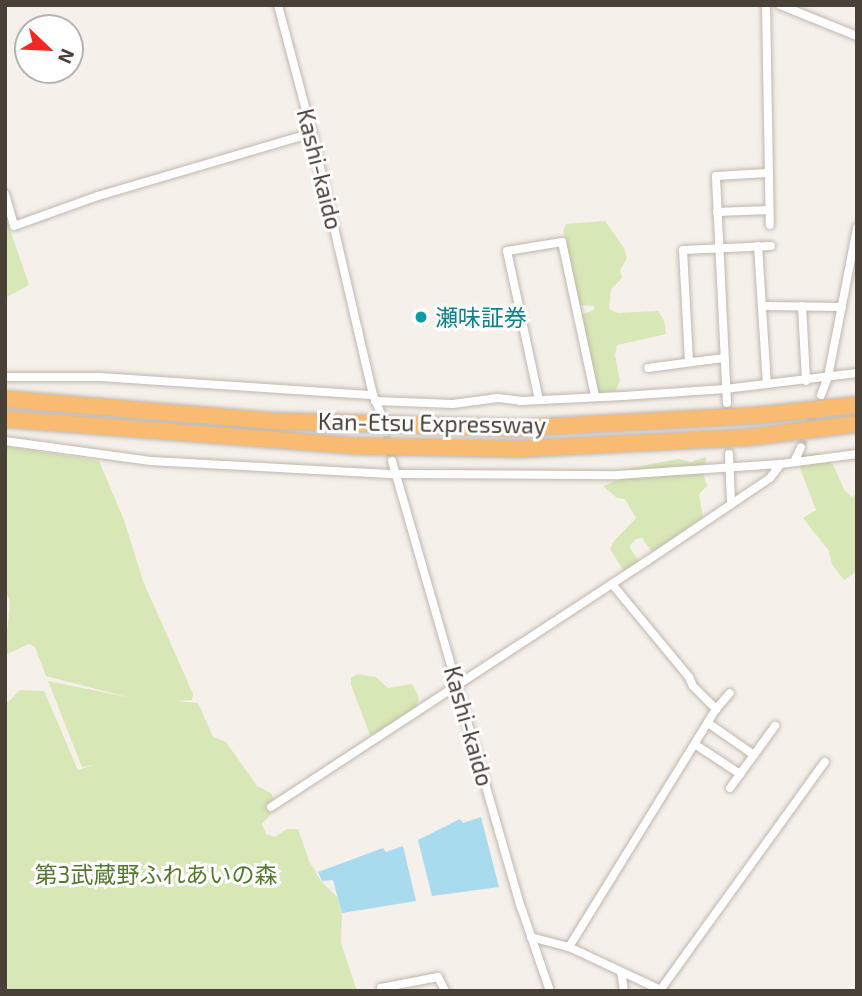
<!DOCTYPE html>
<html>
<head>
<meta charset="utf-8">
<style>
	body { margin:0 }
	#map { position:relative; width:862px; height:996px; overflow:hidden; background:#f5f0ea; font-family:"Exo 2","Noto Sans JP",sans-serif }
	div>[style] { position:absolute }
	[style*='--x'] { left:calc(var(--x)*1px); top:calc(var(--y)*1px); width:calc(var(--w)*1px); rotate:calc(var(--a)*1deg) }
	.green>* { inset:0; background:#d7e7b5 }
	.water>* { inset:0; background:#a9dbef }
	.minor-tunnel>* { height:8px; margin-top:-4px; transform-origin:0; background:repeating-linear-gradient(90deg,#d3cdc6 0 8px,transparent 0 12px) }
	.roads { filter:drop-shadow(0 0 2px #c0b7ad) drop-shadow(0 0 2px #c0b7ad) }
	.minor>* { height:8px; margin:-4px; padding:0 4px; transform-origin:4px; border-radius:4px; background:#fff }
	.motorway>* { height:16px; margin:-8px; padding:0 8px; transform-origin:8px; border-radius:8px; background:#f9ba71 }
	.dots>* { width:19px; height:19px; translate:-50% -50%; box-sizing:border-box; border:4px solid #fff; border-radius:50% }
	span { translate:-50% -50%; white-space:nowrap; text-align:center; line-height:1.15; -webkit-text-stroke:6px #fff; paint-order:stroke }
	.street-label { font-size:23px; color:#494038 }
	.culture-label { font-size:23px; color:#0d838f }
	.left { translate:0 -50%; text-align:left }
	.park-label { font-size:23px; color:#54792d }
	.frame { position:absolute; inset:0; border:7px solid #494038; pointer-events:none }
	.north { position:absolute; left:14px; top:14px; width:70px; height:70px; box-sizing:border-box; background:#fff; border:2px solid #b6b3af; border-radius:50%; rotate:113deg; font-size:19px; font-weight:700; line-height:28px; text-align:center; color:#494038 }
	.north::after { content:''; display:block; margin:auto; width:24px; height:32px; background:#f32723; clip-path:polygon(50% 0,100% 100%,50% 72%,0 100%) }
</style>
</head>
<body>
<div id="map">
	<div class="green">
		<div style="clip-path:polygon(5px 215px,29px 285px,5px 298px)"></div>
		<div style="clip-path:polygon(605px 221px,624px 248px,627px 258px,620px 270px,622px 278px,611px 289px,609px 309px,618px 313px,658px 311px,664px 320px,666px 334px,617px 345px,615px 355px,620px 381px,615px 391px,598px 393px,581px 315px,594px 310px,595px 306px,579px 305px,563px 231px,566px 224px)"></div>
		<div style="clip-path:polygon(5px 446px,99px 461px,124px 520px,143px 581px,193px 694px,192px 700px,175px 701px,198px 703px,213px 737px,226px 742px,257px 786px,271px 793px,278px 807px,262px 824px,266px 834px,275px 837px,287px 829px,298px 829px,309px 861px,321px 881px,338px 898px,342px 915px,341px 943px,357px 991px,5px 991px,5px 705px,20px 690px,44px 691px,78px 770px,94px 765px,82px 767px,48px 681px,131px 698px,46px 676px,35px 647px,29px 644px,5px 655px,10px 602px,5px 588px)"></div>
		<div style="clip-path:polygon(819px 453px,833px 465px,845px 491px,852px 497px,857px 493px,857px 571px,844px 580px,832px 564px,829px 551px,803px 518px,816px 510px,800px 468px,802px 455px)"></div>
		<div style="clip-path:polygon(706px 457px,704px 476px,707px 486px,699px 494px,703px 517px,656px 551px,652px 552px,642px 538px,636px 539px,630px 545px,631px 550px,640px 562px,624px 571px,610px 549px,614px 541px,636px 518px,625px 499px,617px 498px,603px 486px,626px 477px,631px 468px,678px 459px,691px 462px)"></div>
		<div style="clip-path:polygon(358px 674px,376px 677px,388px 688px,412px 684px,419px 697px,416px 709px,375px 735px,370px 735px,351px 685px,351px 678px)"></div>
	</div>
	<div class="water">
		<div style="clip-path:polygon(481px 817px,499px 887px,432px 896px,418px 840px,460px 819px,463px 823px)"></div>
		<div style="clip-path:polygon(403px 846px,416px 901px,342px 913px,333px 880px,322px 881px,318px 872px,383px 848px,386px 852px)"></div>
	</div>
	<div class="minor-tunnel">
		<div style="--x:384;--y:424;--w:38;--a:78"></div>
		<div style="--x:801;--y:447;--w:42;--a:-69"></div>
	</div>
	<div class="roads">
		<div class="minor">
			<div style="--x:278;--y:5;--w:132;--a:75.1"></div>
			<div style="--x:312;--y:133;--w:269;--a:76.9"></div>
			<div style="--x:373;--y:395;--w:21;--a:67"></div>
			<div style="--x:766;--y:5;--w:220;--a:89"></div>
			<div style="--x:780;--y:5;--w:83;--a:21.9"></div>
			<div style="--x:5;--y:194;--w:33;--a:74"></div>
			<div style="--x:14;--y:226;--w:89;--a:-19.7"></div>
			<div style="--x:98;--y:196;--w:223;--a:-16.4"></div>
			<div style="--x:717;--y:212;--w:52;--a:-2.2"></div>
			<div style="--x:758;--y:246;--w:138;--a:86.3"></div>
			<div style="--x:762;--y:306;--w:80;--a:0.7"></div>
			<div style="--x:802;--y:306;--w:75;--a:86.9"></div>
			<div style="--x:689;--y:361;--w:111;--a:-93.1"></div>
			<div style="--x:683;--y:250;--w:88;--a:-2.6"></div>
			<div style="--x:648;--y:368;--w:76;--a:-7.6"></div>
			<div style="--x:5;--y:377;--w:95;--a:0"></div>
			<div style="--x:100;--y:377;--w:274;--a:3.8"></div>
			<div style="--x:821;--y:395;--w:19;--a:-69"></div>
			<div style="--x:828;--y:377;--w:152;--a:-79"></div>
			<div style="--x:539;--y:400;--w:152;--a:-102.1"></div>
			<div style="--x:507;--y:251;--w:56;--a:-9.3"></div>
			<div style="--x:562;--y:242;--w:157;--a:77.9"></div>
			<div style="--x:375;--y:401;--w:78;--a:2.2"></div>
			<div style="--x:453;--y:404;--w:45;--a:-7.6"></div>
			<div style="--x:498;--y:398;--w:23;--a:7"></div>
			<div style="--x:521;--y:401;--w:102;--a:-2.8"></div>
			<div style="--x:623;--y:396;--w:102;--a:-3.9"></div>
			<div style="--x:725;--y:389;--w:133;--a:-6.9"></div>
			<div style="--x:727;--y:403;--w:227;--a:-92.8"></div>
			<div style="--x:716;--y:176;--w:51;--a:-3.4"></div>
			<div style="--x:5;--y:441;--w:147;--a:7.8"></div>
			<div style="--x:151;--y:461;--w:243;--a:3.1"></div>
			<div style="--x:394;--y:474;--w:224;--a:0.3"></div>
			<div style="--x:618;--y:475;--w:163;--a:-3.9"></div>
			<div style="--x:781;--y:464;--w:77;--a:-7.5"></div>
			<div style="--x:729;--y:454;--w:48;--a:87.6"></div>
			<div style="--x:795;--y:460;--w:14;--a:-65"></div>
			<div style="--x:392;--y:461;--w:464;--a:73.9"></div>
			<div style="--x:521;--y:907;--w:89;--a:71"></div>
			<div style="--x:612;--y:584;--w:121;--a:50.4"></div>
			<div style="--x:689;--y:677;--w:10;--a:66"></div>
			<div style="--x:693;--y:686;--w:33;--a:45"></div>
			<div style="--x:708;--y:723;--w:56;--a:34.8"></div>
			<div style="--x:696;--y:745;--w:53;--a:33.4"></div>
			<div style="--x:730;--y:788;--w:77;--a:-54"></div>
			<div style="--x:271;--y:807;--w:449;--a:-33.2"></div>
			<div style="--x:647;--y:561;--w:148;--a:-34"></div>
			<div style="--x:770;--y:478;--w:18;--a:-52"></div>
			<div style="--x:531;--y:937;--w:39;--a:15"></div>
			<div style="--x:569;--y:947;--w:104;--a:25.1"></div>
			<div style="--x:569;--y:947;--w:280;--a:-58.3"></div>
			<div style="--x:716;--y:709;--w:21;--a:-49"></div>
			<div style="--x:621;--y:972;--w:19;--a:81"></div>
			<div style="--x:381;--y:988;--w:58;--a:-10.9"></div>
			<div style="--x:438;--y:977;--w:16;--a:63"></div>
			<div style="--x:661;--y:989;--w:280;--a:-54.2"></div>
		</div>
		<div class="motorway">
			<div style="--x:5;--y:399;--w:270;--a:4.7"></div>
			<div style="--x:274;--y:421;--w:245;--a:1.6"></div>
			<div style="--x:519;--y:428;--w:232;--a:-3"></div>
			<div style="--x:751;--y:416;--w:107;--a:-5.9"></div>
			<div style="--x:5;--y:419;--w:350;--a:4.4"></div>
			<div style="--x:354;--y:446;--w:165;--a:1"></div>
			<div style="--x:519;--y:449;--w:233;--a:-2.9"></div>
			<div style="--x:752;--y:437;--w:106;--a:-7.1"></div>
		</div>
	</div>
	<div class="dots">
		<div style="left:421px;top:317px;background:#0f9aa8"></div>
	</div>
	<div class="street-label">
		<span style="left:320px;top:169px;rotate:76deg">Kashi-kaido</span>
		<span style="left:432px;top:423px;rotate:1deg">Kan-Etsu Expressway</span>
		<span style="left:469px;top:726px;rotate:74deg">Kashi-kaido</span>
	</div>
	<div class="culture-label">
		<span class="left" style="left:435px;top:317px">瀬味証券</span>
	</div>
	<div class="park-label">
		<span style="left:156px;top:874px">第3武蔵野ふれあいの森</span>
	</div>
	<div class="frame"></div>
	<div class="north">N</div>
</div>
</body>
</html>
